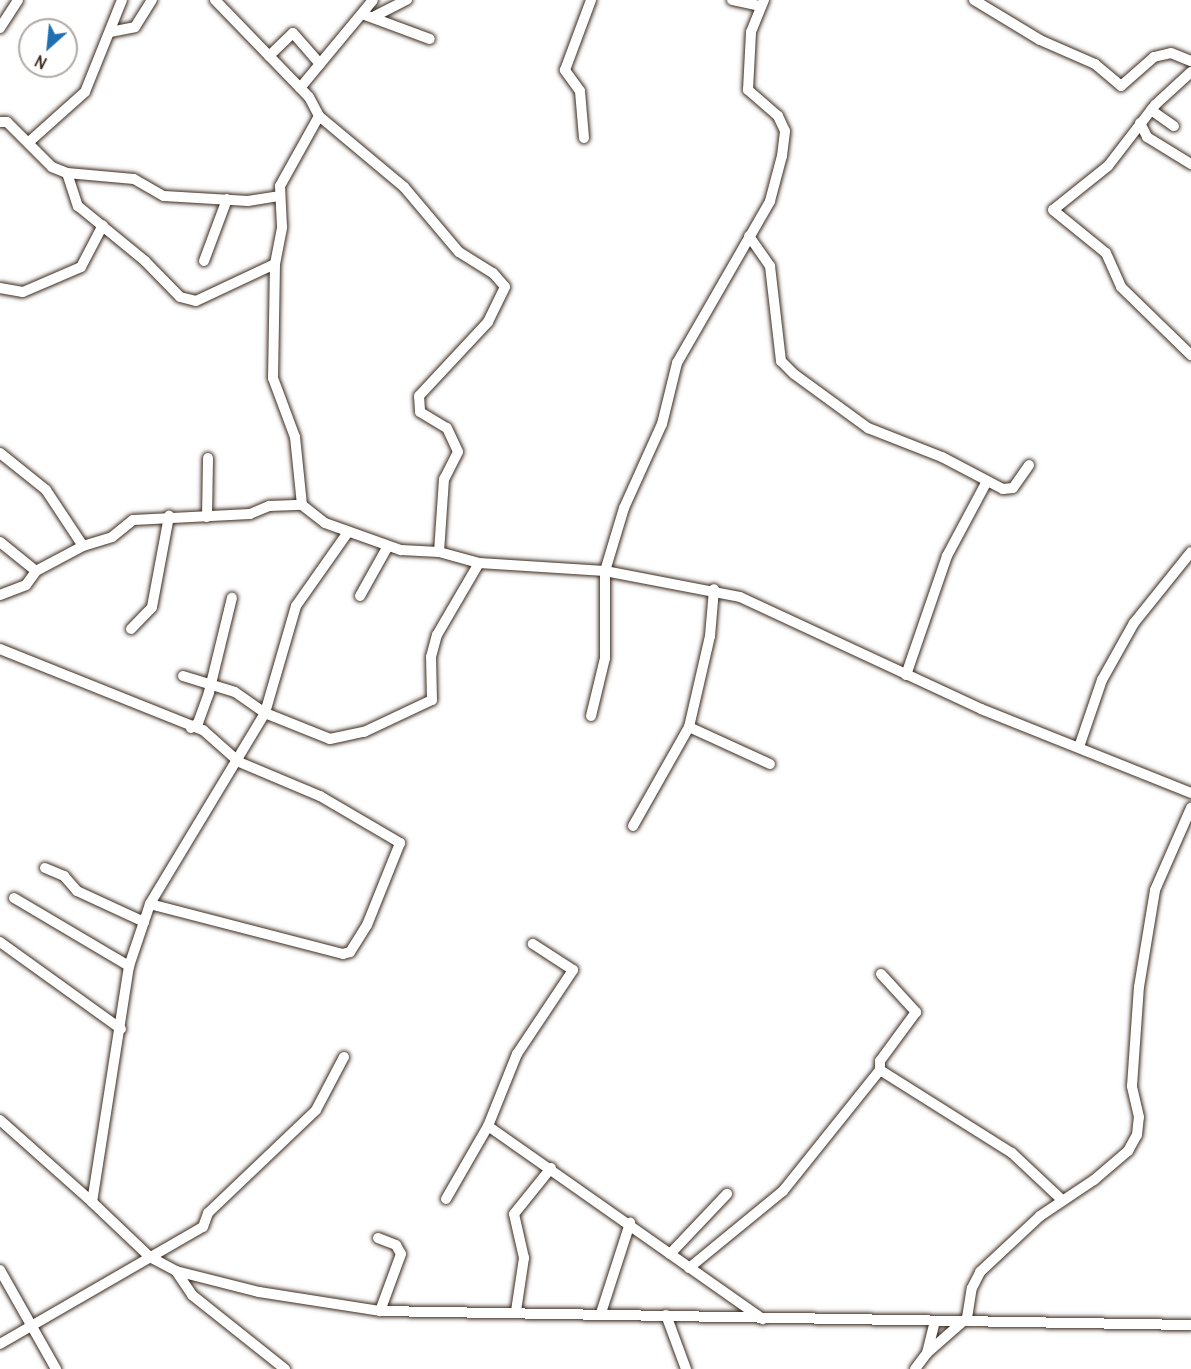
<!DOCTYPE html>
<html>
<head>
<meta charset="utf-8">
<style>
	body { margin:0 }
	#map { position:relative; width:1191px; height:1369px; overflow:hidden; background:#fff; font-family:Delius,sans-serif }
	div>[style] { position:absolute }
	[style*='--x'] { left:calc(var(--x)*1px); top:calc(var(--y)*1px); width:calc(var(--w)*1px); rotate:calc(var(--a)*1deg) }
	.roads { filter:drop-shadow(0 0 2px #3b2a1e) drop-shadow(0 0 2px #3b2a1e) }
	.minor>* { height:10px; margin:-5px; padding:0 5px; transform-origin:5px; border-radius:5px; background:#fff }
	span { translate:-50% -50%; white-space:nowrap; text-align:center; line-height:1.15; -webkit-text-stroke:4.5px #fff; paint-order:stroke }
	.north { position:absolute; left:18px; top:18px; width:60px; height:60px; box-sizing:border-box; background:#fff; border:2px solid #b1aaa5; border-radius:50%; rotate:207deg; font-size:16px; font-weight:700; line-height:24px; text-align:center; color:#3b2a1e }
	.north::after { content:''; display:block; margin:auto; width:21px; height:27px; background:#1f6fb2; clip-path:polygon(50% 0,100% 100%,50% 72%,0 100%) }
</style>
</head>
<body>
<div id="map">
	<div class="roads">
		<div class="minor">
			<div style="--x:215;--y:0;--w:135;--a:45.9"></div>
			<div style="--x:309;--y:97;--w:21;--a:62"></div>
			<div style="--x:319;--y:116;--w:111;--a:39.9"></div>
			<div style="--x:404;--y:187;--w:85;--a:49.8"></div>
			<div style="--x:459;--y:252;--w:40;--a:32"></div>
			<div style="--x:493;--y:273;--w:18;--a:49"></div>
			<div style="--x:505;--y:287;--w:39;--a:116"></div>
			<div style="--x:488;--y:322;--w:101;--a:133"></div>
			<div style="--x:419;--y:396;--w:16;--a:86"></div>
			<div style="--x:420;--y:412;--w:31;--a:31"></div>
			<div style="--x:447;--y:428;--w:26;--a:65"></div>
			<div style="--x:458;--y:452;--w:30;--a:117"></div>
			<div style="--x:444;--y:479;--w:73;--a:93.9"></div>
			<div style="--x:732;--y:0;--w:29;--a:12"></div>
			<div style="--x:974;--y:0;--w:77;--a:31.2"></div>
			<div style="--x:1040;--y:40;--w:60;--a:23.6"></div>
			<div style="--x:1095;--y:64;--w:34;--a:40"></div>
			<div style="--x:1121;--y:86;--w:44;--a:-41.3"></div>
			<div style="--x:1154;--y:57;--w:17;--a:-13"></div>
			<div style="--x:1171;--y:53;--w:22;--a:22"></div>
			<div style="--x:365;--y:15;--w:69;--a:20.3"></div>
			<div style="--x:375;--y:16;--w:36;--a:-27"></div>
			<div style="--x:0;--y:28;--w:33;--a:-57"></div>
			<div style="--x:110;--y:32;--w:25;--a:-11"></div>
			<div style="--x:135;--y:27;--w:32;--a:-58"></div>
			<div style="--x:269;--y:56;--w:33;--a:-44"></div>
			<div style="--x:293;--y:33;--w:41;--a:48.9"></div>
			<div style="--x:1191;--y:72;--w:49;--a:137.5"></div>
			<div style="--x:1155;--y:105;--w:77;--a:127.6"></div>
			<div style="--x:1108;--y:166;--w:70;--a:141.3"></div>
			<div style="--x:1053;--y:210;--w:68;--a:39.1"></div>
			<div style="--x:1106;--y:253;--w:37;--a:66"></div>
			<div style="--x:1121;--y:287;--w:98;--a:44.2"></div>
			<div style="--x:300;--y:88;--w:114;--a:-50.3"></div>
			<div style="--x:1151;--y:110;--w:28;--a:35"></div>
			<div style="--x:0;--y:122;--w:7;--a:0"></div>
			<div style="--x:7;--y:122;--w:64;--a:45"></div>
			<div style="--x:52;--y:167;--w:16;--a:22"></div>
			<div style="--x:67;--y:173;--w:67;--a:5.1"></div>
			<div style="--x:134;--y:179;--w:34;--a:30"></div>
			<div style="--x:164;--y:196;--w:84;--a:3.4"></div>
			<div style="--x:248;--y:201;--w:31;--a:-9"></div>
			<div style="--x:1140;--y:123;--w:16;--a:63"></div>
			<div style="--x:1147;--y:137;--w:52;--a:31.5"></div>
			<div style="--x:584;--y:138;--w:47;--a:-94.9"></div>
			<div style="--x:580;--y:91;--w:26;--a:-126"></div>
			<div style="--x:565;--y:70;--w:75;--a:-69.6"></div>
			<div style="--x:29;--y:142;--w:75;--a:-41.8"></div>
			<div style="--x:85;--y:92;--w:99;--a:-68.1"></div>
			<div style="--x:67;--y:173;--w:35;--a:72"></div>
			<div style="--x:78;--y:206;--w:87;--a:39.4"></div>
			<div style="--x:145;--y:261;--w:50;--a:45.8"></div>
			<div style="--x:180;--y:297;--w:16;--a:14"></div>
			<div style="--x:196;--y:301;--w:87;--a:-25.1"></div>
			<div style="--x:275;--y:264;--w:38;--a:-79"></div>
			<div style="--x:282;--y:227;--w:41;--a:-92.8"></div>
			<div style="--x:280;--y:186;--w:80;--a:-60.9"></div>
			<div style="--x:749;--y:236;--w:37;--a:55"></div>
			<div style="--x:770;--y:266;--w:96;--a:83.4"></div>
			<div style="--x:781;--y:361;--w:18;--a:45"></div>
			<div style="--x:794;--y:374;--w:92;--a:36.1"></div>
			<div style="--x:868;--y:428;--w:79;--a:21.4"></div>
			<div style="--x:942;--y:457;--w:69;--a:27.7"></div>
			<div style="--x:1003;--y:489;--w:10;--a:-6"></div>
			<div style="--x:1013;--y:488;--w:28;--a:-55"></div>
			<div style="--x:204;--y:261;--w:66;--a:-69.6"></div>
			<div style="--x:275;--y:264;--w:114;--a:91"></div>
			<div style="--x:273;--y:378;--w:63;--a:69.6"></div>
			<div style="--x:295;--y:437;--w:68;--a:84.1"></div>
			<div style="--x:0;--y:288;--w:23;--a:10"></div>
			<div style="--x:23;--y:292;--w:63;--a:-23.3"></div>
			<div style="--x:81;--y:267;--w:47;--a:-62.4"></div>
			<div style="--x:0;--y:453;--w:59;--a:38.8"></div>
			<div style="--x:46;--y:490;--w:67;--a:56.5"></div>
			<div style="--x:207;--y:517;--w:59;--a:-89"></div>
			<div style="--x:348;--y:532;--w:90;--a:125.1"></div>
			<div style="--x:296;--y:606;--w:111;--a:106.2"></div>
			<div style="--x:265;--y:713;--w:223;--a:121.1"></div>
			<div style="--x:150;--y:904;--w:65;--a:108.7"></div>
			<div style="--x:129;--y:966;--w:239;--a:98.9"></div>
			<div style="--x:92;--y:1202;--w:80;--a:43.5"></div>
			<div style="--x:150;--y:1257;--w:30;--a:28"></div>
			<div style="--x:176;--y:1271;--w:86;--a:14.2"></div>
			<div style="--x:259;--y:1292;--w:122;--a:8.9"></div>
			<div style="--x:380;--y:1311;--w:811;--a:0.99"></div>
			<div style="--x:0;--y:542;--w:46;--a:38.9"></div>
			<div style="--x:0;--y:595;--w:28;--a:-21"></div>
			<div style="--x:26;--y:585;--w:17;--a:-54"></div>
			<div style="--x:36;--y:571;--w:53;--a:-28"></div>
			<div style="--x:83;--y:546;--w:30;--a:-17"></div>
			<div style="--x:112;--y:537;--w:27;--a:-39"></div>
			<div style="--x:133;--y:520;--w:117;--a:-2.9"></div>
			<div style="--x:250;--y:514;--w:21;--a:-23"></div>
			<div style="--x:269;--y:506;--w:33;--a:-2"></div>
			<div style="--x:302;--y:505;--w:29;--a:38"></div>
			<div style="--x:325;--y:523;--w:81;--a:19.6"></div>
			<div style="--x:401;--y:550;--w:38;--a:3"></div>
			<div style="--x:439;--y:552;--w:41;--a:15.4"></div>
			<div style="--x:479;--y:563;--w:126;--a:3.6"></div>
			<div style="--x:605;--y:571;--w:137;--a:10.9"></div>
			<div style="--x:740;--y:597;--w:266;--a:24.9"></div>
			<div style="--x:981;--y:709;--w:226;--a:21.8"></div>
			<div style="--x:360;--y:596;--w:57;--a:-60.8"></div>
			<div style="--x:131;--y:629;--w:30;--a:-46"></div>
			<div style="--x:152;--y:607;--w:93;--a:-79.4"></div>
			<div style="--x:0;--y:649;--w:219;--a:21.8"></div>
			<div style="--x:203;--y:730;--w:48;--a:41.6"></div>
			<div style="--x:239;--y:762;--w:88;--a:22.8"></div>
			<div style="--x:320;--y:796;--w:93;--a:30.4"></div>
			<div style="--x:400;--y:843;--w:88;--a:111.9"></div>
			<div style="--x:367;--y:925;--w:32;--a:122"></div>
			<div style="--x:350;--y:952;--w:7;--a:164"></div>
			<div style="--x:343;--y:954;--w:199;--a:-165.5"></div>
			<div style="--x:906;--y:675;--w:126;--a:-71"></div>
			<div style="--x:947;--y:556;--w:85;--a:-61.9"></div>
			<div style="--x:183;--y:676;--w:54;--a:17.1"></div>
			<div style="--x:235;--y:692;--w:37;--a:35"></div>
			<div style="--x:265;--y:713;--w:70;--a:21.8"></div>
			<div style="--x:330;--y:739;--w:35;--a:-12"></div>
			<div style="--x:364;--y:732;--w:75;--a:-25.2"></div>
			<div style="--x:432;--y:700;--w:43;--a:-91.3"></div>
			<div style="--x:431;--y:657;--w:23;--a:-75"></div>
			<div style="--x:437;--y:635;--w:83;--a:-59.7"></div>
			<div style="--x:591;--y:716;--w:60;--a:-76.4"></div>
			<div style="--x:605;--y:658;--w:87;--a:-90"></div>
			<div style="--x:605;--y:571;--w:66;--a:-73.2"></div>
			<div style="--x:624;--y:508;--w:92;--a:-65.7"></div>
			<div style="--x:662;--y:424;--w:63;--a:-76.2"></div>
			<div style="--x:677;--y:363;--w:187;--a:-60.1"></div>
			<div style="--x:770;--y:201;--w:47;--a:-75.1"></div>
			<div style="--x:782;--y:156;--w:25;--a:-83"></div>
			<div style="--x:785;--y:131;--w:17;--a:-115"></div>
			<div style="--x:778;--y:116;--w:40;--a:-139"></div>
			<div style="--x:748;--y:90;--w:58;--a:-87"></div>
			<div style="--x:751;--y:32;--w:35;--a:-68"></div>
			<div style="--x:689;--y:727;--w:89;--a:24.6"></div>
			<div style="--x:191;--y:728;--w:9;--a:-36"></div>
			<div style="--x:198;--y:723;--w:33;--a:-70"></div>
			<div style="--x:209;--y:692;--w:97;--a:-76.3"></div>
			<div style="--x:1079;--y:747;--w:71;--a:-71.1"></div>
			<div style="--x:1102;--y:680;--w:65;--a:-60.7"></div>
			<div style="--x:1134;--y:623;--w:91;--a:-51.2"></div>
			<div style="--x:633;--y:826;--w:114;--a:-60.5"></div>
			<div style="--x:689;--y:727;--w:93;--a:-77"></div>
			<div style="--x:710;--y:636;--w:47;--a:-85.1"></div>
			<div style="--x:45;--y:868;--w:21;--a:23"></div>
			<div style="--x:64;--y:876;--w:20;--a:49"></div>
			<div style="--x:77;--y:891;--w:74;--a:24.8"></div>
			<div style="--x:14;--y:898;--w:134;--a:30.6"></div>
			<div style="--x:0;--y:942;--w:149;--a:35.7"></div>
			<div style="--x:881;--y:974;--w:52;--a:47.4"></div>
			<div style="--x:916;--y:1012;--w:61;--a:126.3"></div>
			<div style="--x:880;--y:1061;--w:9;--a:90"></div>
			<div style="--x:880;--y:1070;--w:156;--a:32.2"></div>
			<div style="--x:1012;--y:1153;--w:69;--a:43.2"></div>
			<div style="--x:0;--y:1120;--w:123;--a:41.7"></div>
			<div style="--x:488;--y:1126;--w:336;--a:35.1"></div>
			<div style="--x:446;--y:1199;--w:84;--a:-60.1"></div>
			<div style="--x:488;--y:1126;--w:78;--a:-68.1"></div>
			<div style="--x:517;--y:1054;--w:101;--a:-56.3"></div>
			<div style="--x:573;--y:970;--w:48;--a:-147"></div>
			<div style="--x:378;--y:1238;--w:19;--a:21"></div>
			<div style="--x:396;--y:1245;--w:10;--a:61"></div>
			<div style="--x:401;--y:1254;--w:61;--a:110.2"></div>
			<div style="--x:670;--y:1254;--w:83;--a:-46.5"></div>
			<div style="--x:689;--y:1268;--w:122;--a:-39.3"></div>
			<div style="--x:783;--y:1191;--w:155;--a:-51.3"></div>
			<div style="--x:0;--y:1270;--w:114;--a:60.5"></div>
			<div style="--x:176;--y:1271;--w:29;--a:56"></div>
			<div style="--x:192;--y:1295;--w:119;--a:38.5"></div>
			<div style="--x:516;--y:1311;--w:54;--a:-81.4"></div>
			<div style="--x:524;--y:1258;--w:45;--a:-102.8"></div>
			<div style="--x:514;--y:1214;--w:59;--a:-51.2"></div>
			<div style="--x:601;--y:1313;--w:95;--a:-72.1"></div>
			<div style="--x:666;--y:1315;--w:58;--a:69.7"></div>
			<div style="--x:0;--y:1344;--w:234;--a:-30"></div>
			<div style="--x:203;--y:1227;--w:15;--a:-70"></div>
			<div style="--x:208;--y:1213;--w:149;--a:-43.6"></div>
			<div style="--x:316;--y:1110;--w:60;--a:-62.2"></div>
			<div style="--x:927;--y:1353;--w:53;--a:-41.2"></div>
			<div style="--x:967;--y:1318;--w:30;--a:-81"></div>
			<div style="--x:972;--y:1288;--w:18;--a:-63"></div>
			<div style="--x:980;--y:1272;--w:82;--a:-43"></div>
			<div style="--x:1040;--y:1216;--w:65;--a:-33.7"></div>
			<div style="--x:1094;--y:1180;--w:45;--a:-40.5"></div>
			<div style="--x:1128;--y:1151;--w:18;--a:-61"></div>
			<div style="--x:1137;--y:1135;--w:18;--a:-84"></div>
			<div style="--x:1139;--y:1117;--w:32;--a:-103"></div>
			<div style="--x:1132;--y:1086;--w:99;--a:-86"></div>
			<div style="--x:1139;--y:987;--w:98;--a:-80.6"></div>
			<div style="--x:1155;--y:890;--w:90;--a:-66.3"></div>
			<div style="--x:915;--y:1369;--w:20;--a:-53"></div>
			<div style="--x:927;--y:1353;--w:33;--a:-76"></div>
		</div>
	</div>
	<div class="north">N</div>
</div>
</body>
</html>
